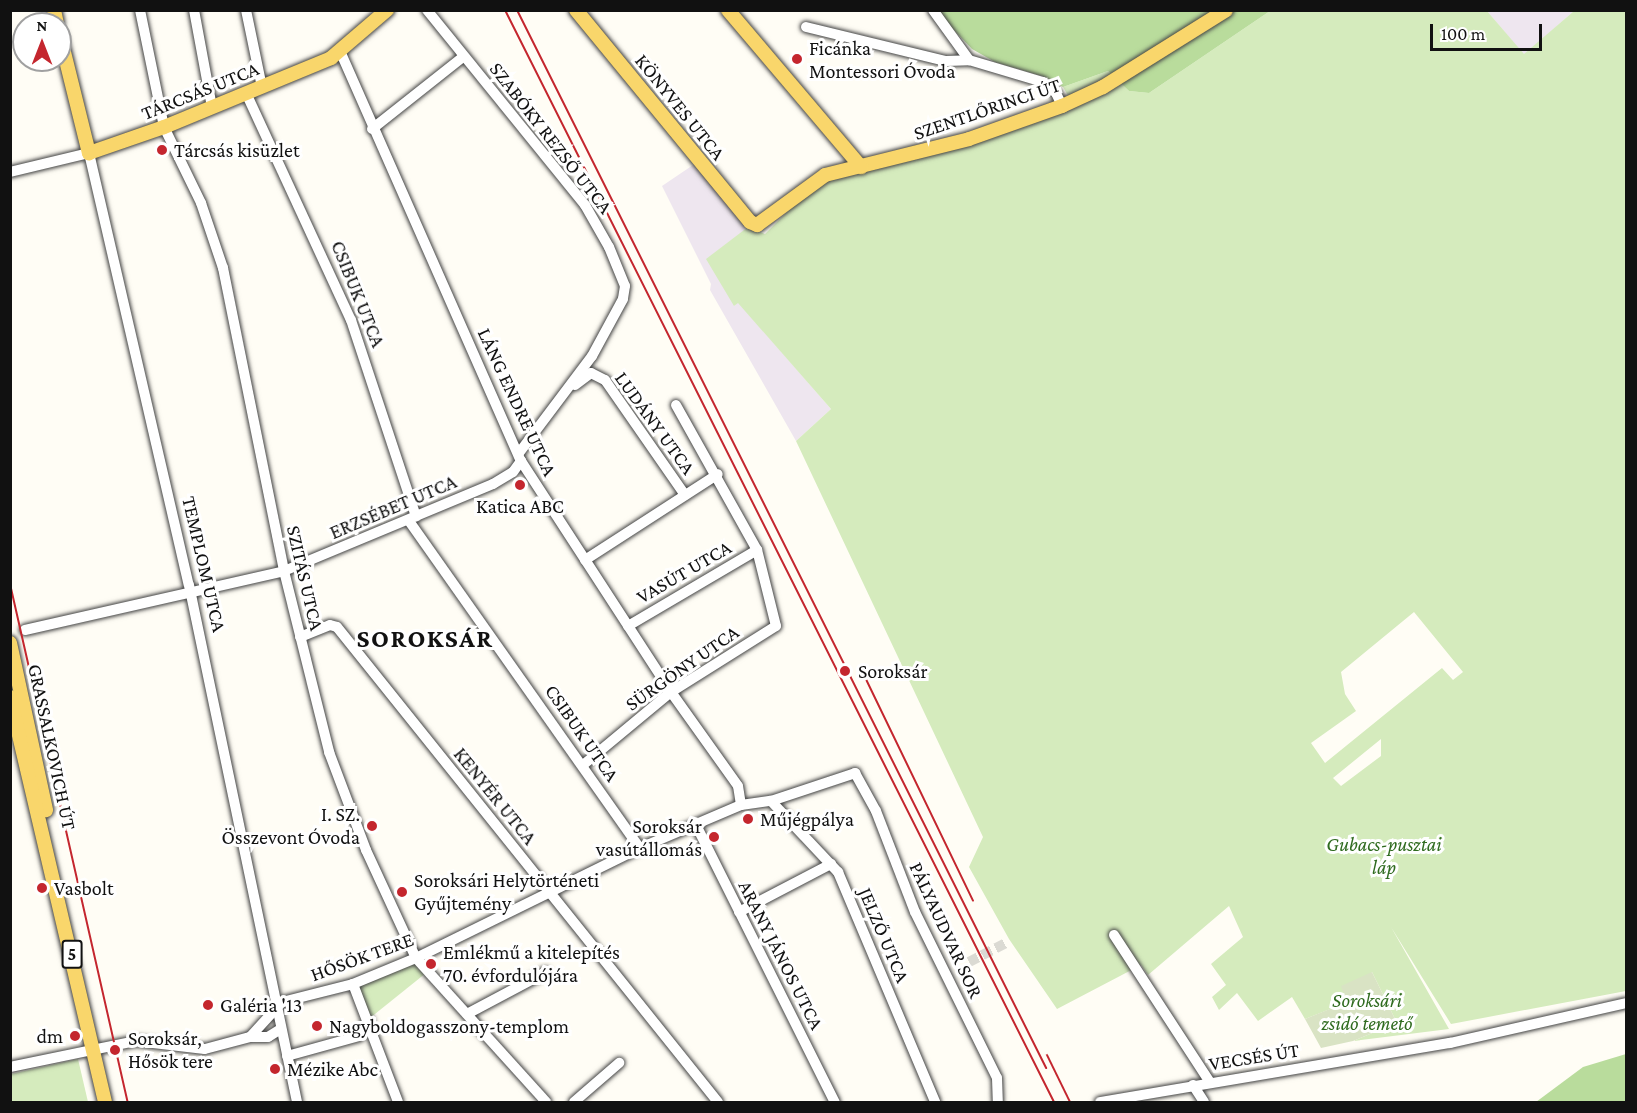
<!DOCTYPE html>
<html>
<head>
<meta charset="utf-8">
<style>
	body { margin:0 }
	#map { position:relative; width:1637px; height:1113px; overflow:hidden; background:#fffdf5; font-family:"Crimson Pro",serif }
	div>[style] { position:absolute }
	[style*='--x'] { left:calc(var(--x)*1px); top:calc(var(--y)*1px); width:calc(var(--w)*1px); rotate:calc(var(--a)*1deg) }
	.industrial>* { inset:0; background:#eee6ef }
	.green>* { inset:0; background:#d5ebbd }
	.forest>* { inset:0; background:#b9dc9c }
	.cemetery>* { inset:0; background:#d9e3c4 }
	.minor-tunnel>* { height:10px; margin-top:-5px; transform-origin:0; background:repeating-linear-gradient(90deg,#dbdad3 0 10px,transparent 0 15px) }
	.roads { filter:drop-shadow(0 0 2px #444) drop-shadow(0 0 2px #444) }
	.minor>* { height:10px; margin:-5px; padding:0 5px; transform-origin:5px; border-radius:5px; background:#fff }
	.major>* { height:14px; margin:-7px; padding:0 7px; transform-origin:7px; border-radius:7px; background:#f9d66b }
	.tram>* { height:1.5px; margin:-0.75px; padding:0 0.75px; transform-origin:0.75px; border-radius:0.75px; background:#c4262e }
	.rail>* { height:2px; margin:-1px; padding:0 1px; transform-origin:1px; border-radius:1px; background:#c4262e }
	.dots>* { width:16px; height:16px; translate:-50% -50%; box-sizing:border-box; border:3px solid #fff; border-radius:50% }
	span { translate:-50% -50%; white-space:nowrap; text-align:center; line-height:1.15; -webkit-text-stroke:6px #fff; paint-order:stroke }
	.shield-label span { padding:2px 4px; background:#fff; border:2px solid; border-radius:4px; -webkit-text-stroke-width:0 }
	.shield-label { font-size:18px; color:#111; font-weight:700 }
	.poi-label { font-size:20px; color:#111 }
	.left { translate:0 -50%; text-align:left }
	.right { translate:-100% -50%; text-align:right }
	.street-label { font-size:20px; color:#111 }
	.park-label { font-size:20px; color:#2f6b1f; font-style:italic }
	.district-label { font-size:26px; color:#111; font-weight:700; letter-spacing:1.5px }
	.frame { position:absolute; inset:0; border:12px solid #111; pointer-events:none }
	.north { position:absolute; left:12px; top:12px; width:60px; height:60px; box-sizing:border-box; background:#fff; border:2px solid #a0a0a0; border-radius:50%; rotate:0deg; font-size:16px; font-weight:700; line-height:24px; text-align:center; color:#111 }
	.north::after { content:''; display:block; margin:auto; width:21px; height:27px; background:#c4262e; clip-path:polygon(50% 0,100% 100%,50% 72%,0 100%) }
	.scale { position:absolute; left:1430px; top:24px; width:112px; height:27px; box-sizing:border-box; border:3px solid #111; border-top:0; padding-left:8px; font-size:18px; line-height:21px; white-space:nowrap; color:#111; -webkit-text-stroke:4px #fff; paint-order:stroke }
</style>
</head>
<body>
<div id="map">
	<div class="industrial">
		<div style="clip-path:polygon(1487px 11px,1574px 11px,1524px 55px)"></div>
		<div style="clip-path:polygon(696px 163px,748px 227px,734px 306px,738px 302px,831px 409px,796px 441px,710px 290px,711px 284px,662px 186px)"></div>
	</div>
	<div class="green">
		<div style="clip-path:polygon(evenodd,1270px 11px,1487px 11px,1524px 54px,1574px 11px,1626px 11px,1626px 991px,1451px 1024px,1391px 927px,1449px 1029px,1353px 1041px,1387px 1027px,1395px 1019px,1372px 972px,1348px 1002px,1305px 1019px,1292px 997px,1258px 1021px,1237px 993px,1219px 1010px,1212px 997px,1226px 985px,1211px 964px,1243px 937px,1229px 906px,1148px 975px,1141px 965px,1057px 1009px,1009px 939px,969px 867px,983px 837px,796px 441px,831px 409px,738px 303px,734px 306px,706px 259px,748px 227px,765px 234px,804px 195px,827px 179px,1074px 106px,1063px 87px,1108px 71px,1129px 91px,1149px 93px,1270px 11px,1414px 612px,1463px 672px,1453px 680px,1442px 668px,1325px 763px,1311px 743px,1356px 711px,1345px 694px,1341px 672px,1414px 612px,1270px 11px,1381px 739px,1381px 756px,1341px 786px,1333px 778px,1381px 739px)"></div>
		<div style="clip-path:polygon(417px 963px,426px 973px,370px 1018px,356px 984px)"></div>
		<div style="clip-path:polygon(78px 1059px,88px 1102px,11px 1102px,11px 1074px)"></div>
	</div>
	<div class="forest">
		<div style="clip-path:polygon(936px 11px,1270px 11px,1149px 93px,1129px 91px,1108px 71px,1063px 87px,1045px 77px,995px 62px,972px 49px)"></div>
		<div style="clip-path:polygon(1626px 1054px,1626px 1102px,1536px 1102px,1583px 1067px)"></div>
	</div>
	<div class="cemetery">
		<div style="clip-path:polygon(1372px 972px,1395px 1019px,1387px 1027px,1353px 1041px,1321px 1048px,1305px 1019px,1347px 1002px,1341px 986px)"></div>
	</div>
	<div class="minor-tunnel">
		<div style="--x:969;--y:962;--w:42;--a:-27.2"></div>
	</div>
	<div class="roads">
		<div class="minor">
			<div style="--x:140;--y:10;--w:119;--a:78.4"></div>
			<div style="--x:164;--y:127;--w:85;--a:64"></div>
			<div style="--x:201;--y:203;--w:69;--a:71.3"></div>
			<div style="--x:223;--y:268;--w:309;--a:78.6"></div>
			<div style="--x:284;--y:571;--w:187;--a:76"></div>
			<div style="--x:329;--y:752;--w:105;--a:69.3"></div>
			<div style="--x:366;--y:850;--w:119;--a:65.2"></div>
			<div style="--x:416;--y:958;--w:194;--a:47.9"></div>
			<div style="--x:194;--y:10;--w:99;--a:79.5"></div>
			<div style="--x:246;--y:10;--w:79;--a:78.3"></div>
			<div style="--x:427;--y:10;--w:251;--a:51"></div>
			<div style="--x:585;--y:205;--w:48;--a:60.3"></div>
			<div style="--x:609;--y:247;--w:42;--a:67.7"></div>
			<div style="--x:625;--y:286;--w:13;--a:99"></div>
			<div style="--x:623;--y:299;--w:65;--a:118.5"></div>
			<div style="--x:592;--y:356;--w:121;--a:127"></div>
			<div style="--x:933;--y:10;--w:62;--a:54.2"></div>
			<div style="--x:969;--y:60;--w:77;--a:16.6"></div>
			<div style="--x:1043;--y:82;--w:17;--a:40"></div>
			<div style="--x:1056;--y:93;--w:14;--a:65"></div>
			<div style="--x:806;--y:27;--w:144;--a:13.7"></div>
			<div style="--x:946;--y:61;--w:23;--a:-2"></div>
			<div style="--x:340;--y:51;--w:448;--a:66.2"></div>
			<div style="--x:521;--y:461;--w:275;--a:57"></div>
			<div style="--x:671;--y:692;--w:115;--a:54.5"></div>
			<div style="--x:738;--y:786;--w:19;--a:81"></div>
			<div style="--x:246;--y:93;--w:250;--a:65.2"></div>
			<div style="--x:351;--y:320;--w:207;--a:71.7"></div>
			<div style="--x:372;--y:129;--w:117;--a:-38.4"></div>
			<div style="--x:10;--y:172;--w:81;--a:-13.5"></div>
			<div style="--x:89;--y:153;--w:443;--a:77"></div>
			<div style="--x:189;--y:585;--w:528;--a:78.2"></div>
			<div style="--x:575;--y:385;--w:20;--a:-37"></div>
			<div style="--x:591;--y:373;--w:16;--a:27"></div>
			<div style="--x:605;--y:380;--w:140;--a:55.2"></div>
			<div style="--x:409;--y:521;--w:400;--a:54.8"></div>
			<div style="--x:585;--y:560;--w:158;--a:-32.9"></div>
			<div style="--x:628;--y:626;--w:150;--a:-30.5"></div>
			<div style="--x:25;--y:630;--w:266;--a:-12.8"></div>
			<div style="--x:284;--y:571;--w:226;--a:-22.6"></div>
			<div style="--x:493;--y:484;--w:23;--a:-31"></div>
			<div style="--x:513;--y:472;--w:14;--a:-54"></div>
			<div style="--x:300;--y:637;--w:32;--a:-22"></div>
			<div style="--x:330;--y:625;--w:7;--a:16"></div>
			<div style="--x:337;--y:627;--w:609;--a:51.27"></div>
			<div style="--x:583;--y:765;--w:114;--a:-39.7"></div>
			<div style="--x:671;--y:692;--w:124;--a:-32.2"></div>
			<div style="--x:776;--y:626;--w:78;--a:-104"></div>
			<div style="--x:757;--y:550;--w:166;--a:-119.2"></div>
			<div style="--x:771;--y:801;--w:98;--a:46.7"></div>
			<div style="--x:838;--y:872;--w:250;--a:67.1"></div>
			<div style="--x:696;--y:825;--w:310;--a:63.4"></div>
			<div style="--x:739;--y:912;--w:104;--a:-27.6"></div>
			<div style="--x:1114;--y:935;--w:176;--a:56.9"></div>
			<div style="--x:353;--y:984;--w:126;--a:69.1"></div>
			<div style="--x:467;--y:1014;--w:89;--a:-28"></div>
			<div style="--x:251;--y:1037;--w:17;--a:0"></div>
			<div style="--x:268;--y:1037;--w:15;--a:-32"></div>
			<div style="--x:287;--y:1056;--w:75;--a:-15.5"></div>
			<div style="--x:359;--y:1036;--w:18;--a:-56"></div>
			<div style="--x:10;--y:1067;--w:129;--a:-11.7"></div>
			<div style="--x:136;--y:1041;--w:69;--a:6.6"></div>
			<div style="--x:205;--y:1049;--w:47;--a:-14.9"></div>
			<div style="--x:250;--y:1037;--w:47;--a:-47.6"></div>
			<div style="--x:282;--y:1002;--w:73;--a:-14.2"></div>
			<div style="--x:353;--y:984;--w:68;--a:-22.4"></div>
			<div style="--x:416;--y:958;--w:250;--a:-26.2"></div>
			<div style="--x:640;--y:848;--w:110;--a:-23.1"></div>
			<div style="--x:741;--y:805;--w:30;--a:-8"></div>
			<div style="--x:771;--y:801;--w:89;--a:-18.4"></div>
			<div style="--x:855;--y:773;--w:43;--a:61.1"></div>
			<div style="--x:876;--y:811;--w:108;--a:68.9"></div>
			<div style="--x:915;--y:912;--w:185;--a:63.7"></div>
			<div style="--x:997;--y:1078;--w:24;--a:88"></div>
			<div style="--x:1193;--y:1085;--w:20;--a:57"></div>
			<div style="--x:574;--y:1102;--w:60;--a:-40.9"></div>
			<div style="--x:1100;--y:1102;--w:355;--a:-9.6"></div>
			<div style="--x:1450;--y:1043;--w:180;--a:-12.8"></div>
		</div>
		<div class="major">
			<div style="--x:54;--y:10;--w:14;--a:78"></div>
			<div style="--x:576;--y:10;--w:274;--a:50.6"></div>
			<div style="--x:750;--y:222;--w:8;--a:23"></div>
			<div style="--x:757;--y:225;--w:84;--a:-36.3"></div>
			<div style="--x:825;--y:175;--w:148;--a:-14"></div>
			<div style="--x:969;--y:139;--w:99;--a:-19.5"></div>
			<div style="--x:1062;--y:106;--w:45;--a:-24.9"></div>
			<div style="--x:1103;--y:87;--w:145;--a:-32"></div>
			<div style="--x:728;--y:10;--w:206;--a:49.7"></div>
			<div style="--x:60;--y:36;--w:121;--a:76.1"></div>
			<div style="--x:89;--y:153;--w:79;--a:-19.1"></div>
			<div style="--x:164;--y:127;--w:181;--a:-22.4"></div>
			<div style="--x:331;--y:58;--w:74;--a:-40.6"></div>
			<div style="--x:10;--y:643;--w:171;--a:77.8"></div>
			<div style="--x:10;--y:697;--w:416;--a:76.8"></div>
		</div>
	</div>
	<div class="tram">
		<div style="--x:10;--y:582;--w:533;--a:77.21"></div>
	</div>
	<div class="rail">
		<div style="--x:505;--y:10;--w:1222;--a:63.31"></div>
		<div style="--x:517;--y:10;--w:1183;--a:63.43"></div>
		<div style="--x:862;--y:671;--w:255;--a:64.2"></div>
		<div style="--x:1047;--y:1055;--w:52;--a:63.9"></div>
	</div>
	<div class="dots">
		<div style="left:797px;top:59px;background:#c4262e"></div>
		<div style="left:162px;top:150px;background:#c4262e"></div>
		<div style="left:520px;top:485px;background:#c4262e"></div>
		<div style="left:845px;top:671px;background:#c4262e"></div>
		<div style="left:748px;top:819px;background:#c4262e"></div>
		<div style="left:372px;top:826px;background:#c4262e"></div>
		<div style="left:714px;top:837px;background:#c4262e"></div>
		<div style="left:42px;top:888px;background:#c4262e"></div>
		<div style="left:402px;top:892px;background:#c4262e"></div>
		<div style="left:431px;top:964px;background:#c4262e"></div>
		<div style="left:208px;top:1005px;background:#c4262e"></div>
		<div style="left:317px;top:1026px;background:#c4262e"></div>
		<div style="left:75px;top:1036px;background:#c4262e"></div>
		<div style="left:115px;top:1050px;background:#c4262e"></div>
		<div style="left:275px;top:1069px;background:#c4262e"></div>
	</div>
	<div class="shield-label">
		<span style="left:72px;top:954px">5</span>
	</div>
	<div class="poi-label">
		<span class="left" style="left:809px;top:60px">Ficánka<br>Montessori Óvoda</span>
		<span class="left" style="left:174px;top:150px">Tárcsás kisüzlet</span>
		<span style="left:520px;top:506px">Katica ABC</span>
		<span class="left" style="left:858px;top:671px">Soroksár</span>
		<span class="right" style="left:360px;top:826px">I. SZ.<br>Összevont Óvoda</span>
		<span class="left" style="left:760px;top:819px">Műjégpálya</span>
		<span class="right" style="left:702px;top:838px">Soroksár<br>vasútállomás</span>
		<span class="left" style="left:414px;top:892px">Soroksári Helytörténeti<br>Gyűjtemény</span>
		<span class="left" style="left:54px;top:888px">Vasbolt</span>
		<span class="left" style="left:443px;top:964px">Emlékmű a kitelepítés<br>70. évfordulójára</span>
		<span class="left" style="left:220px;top:1005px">Galéria '13</span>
		<span class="left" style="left:329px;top:1026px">Nagyboldogasszony-templom</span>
		<span class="right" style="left:63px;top:1036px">dm</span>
		<span class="left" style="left:128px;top:1050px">Soroksár,<br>Hősök tere</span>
		<span class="left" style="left:287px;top:1069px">Mézike Abc</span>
	</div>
	<div class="street-label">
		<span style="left:200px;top:91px;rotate:-22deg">TÁRCSÁS UTCA</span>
		<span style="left:680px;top:107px;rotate:51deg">KÖNYVES UTCA</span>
		<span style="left:987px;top:109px;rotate:-19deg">SZENTLŐRINCI ÚT</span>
		<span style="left:551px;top:138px;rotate:52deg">SZABÓKY REZSŐ UTCA</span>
		<span style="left:358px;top:294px;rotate:68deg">CSIBUK UTCA</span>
		<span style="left:517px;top:402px;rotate:65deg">LÁNG ENDRE UTCA</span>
		<span style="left:655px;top:423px;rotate:54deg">LUDÁNY UTCA</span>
		<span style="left:393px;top:507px;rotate:-23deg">ERZSÉBET UTCA</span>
		<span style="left:204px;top:564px;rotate:77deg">TEMPLOM UTCA</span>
		<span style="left:684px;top:572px;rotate:-30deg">VASÚT UTCA</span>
		<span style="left:305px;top:578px;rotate:77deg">SZITÁS UTCA</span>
		<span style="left:682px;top:668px;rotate:-35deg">SÜRGÖNY UTCA</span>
		<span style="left:582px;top:733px;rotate:55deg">CSIBUK UTCA</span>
		<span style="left:52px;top:747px;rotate:78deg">GRASSALKOVICH ÚT</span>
		<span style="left:495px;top:796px;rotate:51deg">KENYÉR UTCA</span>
		<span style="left:946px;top:930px;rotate:65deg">PÁLYAUDVAR SOR</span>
		<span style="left:884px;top:935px;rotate:67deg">JELZŐ UTCA</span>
		<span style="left:781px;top:955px;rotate:63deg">ARANY JÁNOS UTCA</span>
		<span style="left:362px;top:957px;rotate:-20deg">HŐSÖK TERE</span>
		<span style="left:1254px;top:1057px;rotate:-9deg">VECSÉS ÚT</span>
	</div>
	<div class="park-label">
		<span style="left:1384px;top:856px">Gubacs-pusztai<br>láp</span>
		<span style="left:1367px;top:1012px">Soroksári<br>zsidó temető</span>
	</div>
	<div class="district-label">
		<span style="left:425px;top:639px">SOROKSÁR</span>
	</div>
	<div class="frame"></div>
	<div class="north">N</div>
	<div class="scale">100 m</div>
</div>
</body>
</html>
